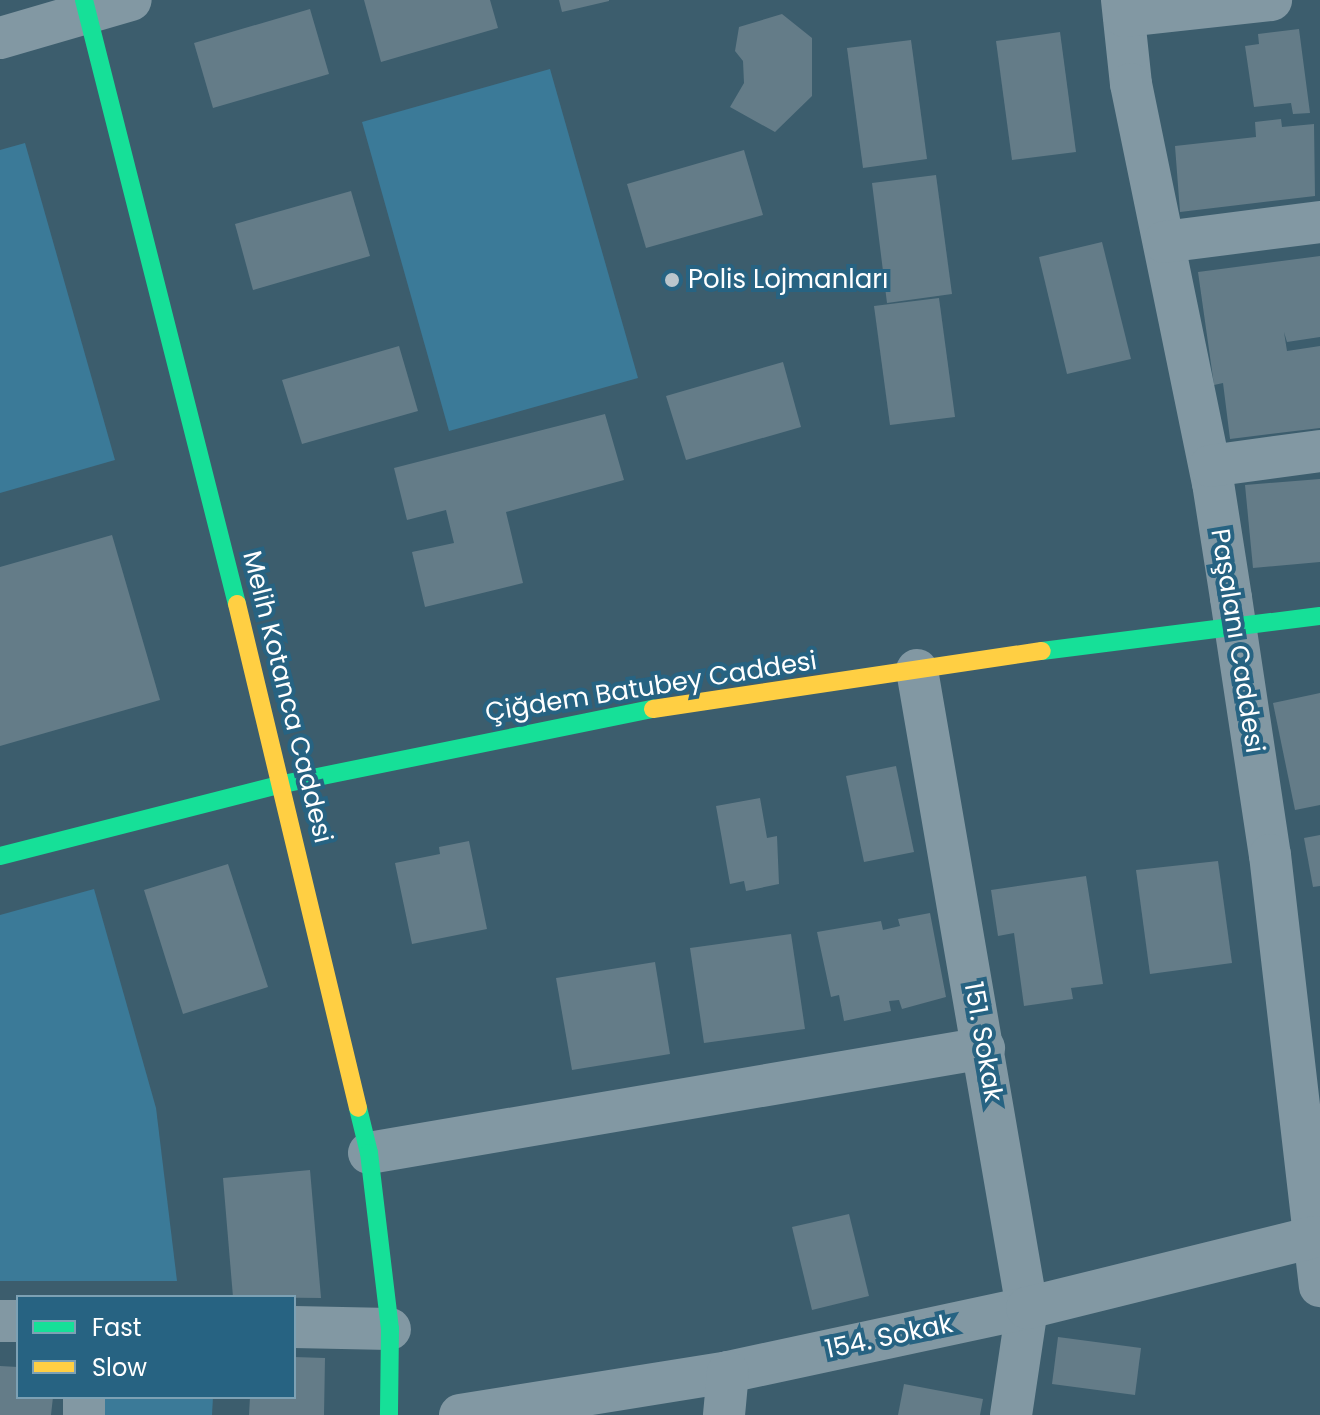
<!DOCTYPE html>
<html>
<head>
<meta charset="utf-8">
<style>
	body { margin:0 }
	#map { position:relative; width:1320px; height:1415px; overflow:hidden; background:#3c5d6d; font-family:Poppins,sans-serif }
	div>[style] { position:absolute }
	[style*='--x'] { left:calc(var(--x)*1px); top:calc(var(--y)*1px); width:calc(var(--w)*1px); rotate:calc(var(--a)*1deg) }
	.green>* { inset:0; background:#3b7a98 }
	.building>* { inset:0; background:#647c88 }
	.street>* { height:42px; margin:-21px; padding:0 21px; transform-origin:21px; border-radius:21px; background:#8298a3 }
	.fast>* { height:18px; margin:-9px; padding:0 9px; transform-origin:9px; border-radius:9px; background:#16e098 }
	.slow>* { height:18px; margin:-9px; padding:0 9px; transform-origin:9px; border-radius:9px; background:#ffcf43 }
	.dots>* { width:22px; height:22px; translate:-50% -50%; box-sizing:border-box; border:4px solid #276382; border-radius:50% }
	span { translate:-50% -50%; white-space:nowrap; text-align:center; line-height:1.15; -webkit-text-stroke:8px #276382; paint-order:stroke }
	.poi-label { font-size:26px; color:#fff }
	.left { translate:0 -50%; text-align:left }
	.street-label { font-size:26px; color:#fff }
	.legend { position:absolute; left:16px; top:1295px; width:280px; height:104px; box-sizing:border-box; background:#276382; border:2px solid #7da1b4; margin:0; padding:10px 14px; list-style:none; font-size:24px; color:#fff }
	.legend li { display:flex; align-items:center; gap:16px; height:40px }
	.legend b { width:40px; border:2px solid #7da1b4 }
</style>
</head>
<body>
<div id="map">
	<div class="green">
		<div style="clip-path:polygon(550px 69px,638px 378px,449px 431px,362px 122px)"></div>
		<div style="clip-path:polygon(25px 143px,115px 460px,0 493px,0 150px)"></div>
		<div style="clip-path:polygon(94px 889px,156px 1108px,177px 1281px,0 1281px,0 915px)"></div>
		<div style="clip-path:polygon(99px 1397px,213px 1397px,212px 1415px,98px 1415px)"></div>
	</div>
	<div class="building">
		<div style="clip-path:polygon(364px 0,490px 0,498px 28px,381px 62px)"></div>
		<div style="clip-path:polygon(559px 0,609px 0,609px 1px,562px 12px)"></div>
		<div style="clip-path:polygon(310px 9px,329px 74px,213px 108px,194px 43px)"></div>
		<div style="clip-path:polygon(782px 14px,812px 38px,812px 96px,775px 132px,730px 107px,744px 83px,743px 61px,735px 51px,739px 27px)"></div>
		<div style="clip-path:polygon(1299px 29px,1310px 113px,1293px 114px,1291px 103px,1254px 107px,1245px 46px,1259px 44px,1258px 34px)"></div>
		<div style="clip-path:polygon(1060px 32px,1076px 152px,1012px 160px,996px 41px)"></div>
		<div style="clip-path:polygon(911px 40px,927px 159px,863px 168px,847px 48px)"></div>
		<div style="clip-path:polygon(1281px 119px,1282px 127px,1314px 124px,1315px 196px,1180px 212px,1175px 146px,1256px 137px,1255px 122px)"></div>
		<div style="clip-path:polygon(744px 150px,763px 215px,646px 248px,627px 184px)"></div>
		<div style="clip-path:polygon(936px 175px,952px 294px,887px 303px,872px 183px)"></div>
		<div style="clip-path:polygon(351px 191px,370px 256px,253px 290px,235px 224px)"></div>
		<div style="clip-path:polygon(1102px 242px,1131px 359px,1067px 374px,1039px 257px)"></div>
		<div style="clip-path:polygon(1320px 256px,1320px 337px,1287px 342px,1284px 332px,1287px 351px,1320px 346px,1320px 428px,1230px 439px,1223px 383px,1214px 385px,1198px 272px)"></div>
		<div style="clip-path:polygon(939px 298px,955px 417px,890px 425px,874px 306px)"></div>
		<div style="clip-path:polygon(399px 346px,418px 411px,302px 444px,282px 380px)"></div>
		<div style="clip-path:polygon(783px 362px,801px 427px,686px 460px,666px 396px)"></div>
		<div style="clip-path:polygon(605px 414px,624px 480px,506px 512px,523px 583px,425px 607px,412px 552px,454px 543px,446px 510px,407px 520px,394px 468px)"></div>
		<div style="clip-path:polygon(1320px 479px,1320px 562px,1253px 568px,1245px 485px)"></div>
		<div style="clip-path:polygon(112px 535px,160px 700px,0 746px,0 567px)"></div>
		<div style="clip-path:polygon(1320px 693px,1320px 805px,1295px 810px,1273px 703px)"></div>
		<div style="clip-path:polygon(896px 766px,914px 852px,864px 862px,846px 776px)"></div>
		<div style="clip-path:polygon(760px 798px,767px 838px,777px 836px,779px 884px,746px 891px,744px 881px,730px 884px,716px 806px)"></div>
		<div style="clip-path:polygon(1320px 835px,1320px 886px,1313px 887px,1304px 838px)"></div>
		<div style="clip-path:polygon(469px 841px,487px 929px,412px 944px,395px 863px,440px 854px,439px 847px)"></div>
		<div style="clip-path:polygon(1218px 861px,1232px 963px,1150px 974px,1136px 870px)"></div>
		<div style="clip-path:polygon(228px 864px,268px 987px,183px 1014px,144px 890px)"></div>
		<div style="clip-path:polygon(1086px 876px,1103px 984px,1071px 988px,1073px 999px,1024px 1006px,1014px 933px,998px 936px,991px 890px)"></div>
		<div style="clip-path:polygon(930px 913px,946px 997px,902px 1009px,899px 1000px,889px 1001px,891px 1011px,844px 1021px,839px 995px,831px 997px,817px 932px,881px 921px,883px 930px,900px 926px,898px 919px)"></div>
		<div style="clip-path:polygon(791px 934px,805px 1029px,704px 1043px,690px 948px)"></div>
		<div style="clip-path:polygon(655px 962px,670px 1054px,572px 1070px,556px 978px)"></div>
		<div style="clip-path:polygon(310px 1170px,321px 1298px,233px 1297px,223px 1178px)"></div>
		<div style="clip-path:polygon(849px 1214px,869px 1296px,812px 1310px,792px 1227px)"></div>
		<div style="clip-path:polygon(1058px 1337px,1141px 1348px,1135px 1395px,1052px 1384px)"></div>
		<div style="clip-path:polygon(294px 1357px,325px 1358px,324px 1415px,249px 1415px,250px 1397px,294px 1397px)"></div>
		<div style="clip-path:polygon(0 1366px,18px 1367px,18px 1397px,53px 1397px,51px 1415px,0 1415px)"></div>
		<div style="clip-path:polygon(904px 1384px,983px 1399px,980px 1415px,898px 1415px)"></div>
	</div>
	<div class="street">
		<div style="--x:1122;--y:0;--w:84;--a:83.9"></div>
		<div style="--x:1131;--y:84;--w:407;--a:78.4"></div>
		<div style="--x:1213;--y:483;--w:116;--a:81.1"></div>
		<div style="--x:1231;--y:598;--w:260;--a:81.4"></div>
		<div style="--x:1270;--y:855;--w:434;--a:83.4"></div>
		<div style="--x:1124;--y:16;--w:148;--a:-6.2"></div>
		<div style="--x:0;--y:38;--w:136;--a:-16.2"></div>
		<div style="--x:1164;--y:242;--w:157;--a:-7.3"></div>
		<div style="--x:1210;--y:466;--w:111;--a:-7.8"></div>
		<div style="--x:917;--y:670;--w:647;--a:80.22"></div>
		<div style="--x:1027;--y:1308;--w:108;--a:98.5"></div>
		<div style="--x:369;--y:1153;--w:624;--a:-9.69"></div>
		<div style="--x:0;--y:1321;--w:18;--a:0"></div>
		<div style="--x:294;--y:1327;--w:96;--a:1.2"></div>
		<div style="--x:84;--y:1415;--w:18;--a:-90"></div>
		<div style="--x:460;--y:1415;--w:271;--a:-9.1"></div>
		<div style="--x:728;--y:1372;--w:306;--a:-12.1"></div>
		<div style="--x:1027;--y:1308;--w:296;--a:-13.9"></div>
		<div style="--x:724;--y:1415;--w:43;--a:-84.7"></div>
	</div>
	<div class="fast">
		<div style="--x:84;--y:0;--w:623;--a:75.79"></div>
		<div style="--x:1042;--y:651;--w:280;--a:-7.2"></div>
		<div style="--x:0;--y:856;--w:292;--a:-14.3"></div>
		<div style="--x:283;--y:784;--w:378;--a:-11.5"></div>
		<div style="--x:358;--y:1108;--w:46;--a:76.3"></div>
		<div style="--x:369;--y:1153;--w:177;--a:83.2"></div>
		<div style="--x:390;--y:1329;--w:86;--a:90.7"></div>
	</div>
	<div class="slow">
		<div style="--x:237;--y:604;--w:518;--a:76.5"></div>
		<div style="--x:653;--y:709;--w:393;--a:-8.5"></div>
	</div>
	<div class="dots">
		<div style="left:672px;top:280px;background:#bbc6cc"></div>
	</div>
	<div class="poi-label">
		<span class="left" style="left:688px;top:280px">Polis Lojmanları</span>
	</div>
	<div class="street-label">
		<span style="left:1237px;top:641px;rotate:81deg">Paşalanı Caddesi</span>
		<span style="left:651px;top:687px;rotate:-9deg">Çiğdem Batubey Caddesi</span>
		<span style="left:287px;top:697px;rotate:76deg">Melih Kotanca Caddesi</span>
		<span style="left:983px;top:1042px;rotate:80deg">151. Sokak</span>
		<span style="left:889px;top:1337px;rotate:-12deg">154. Sokak</span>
	</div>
	<ul class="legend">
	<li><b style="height:10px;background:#16e098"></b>Fast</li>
	<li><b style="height:10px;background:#ffcf43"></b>Slow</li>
	</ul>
</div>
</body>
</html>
